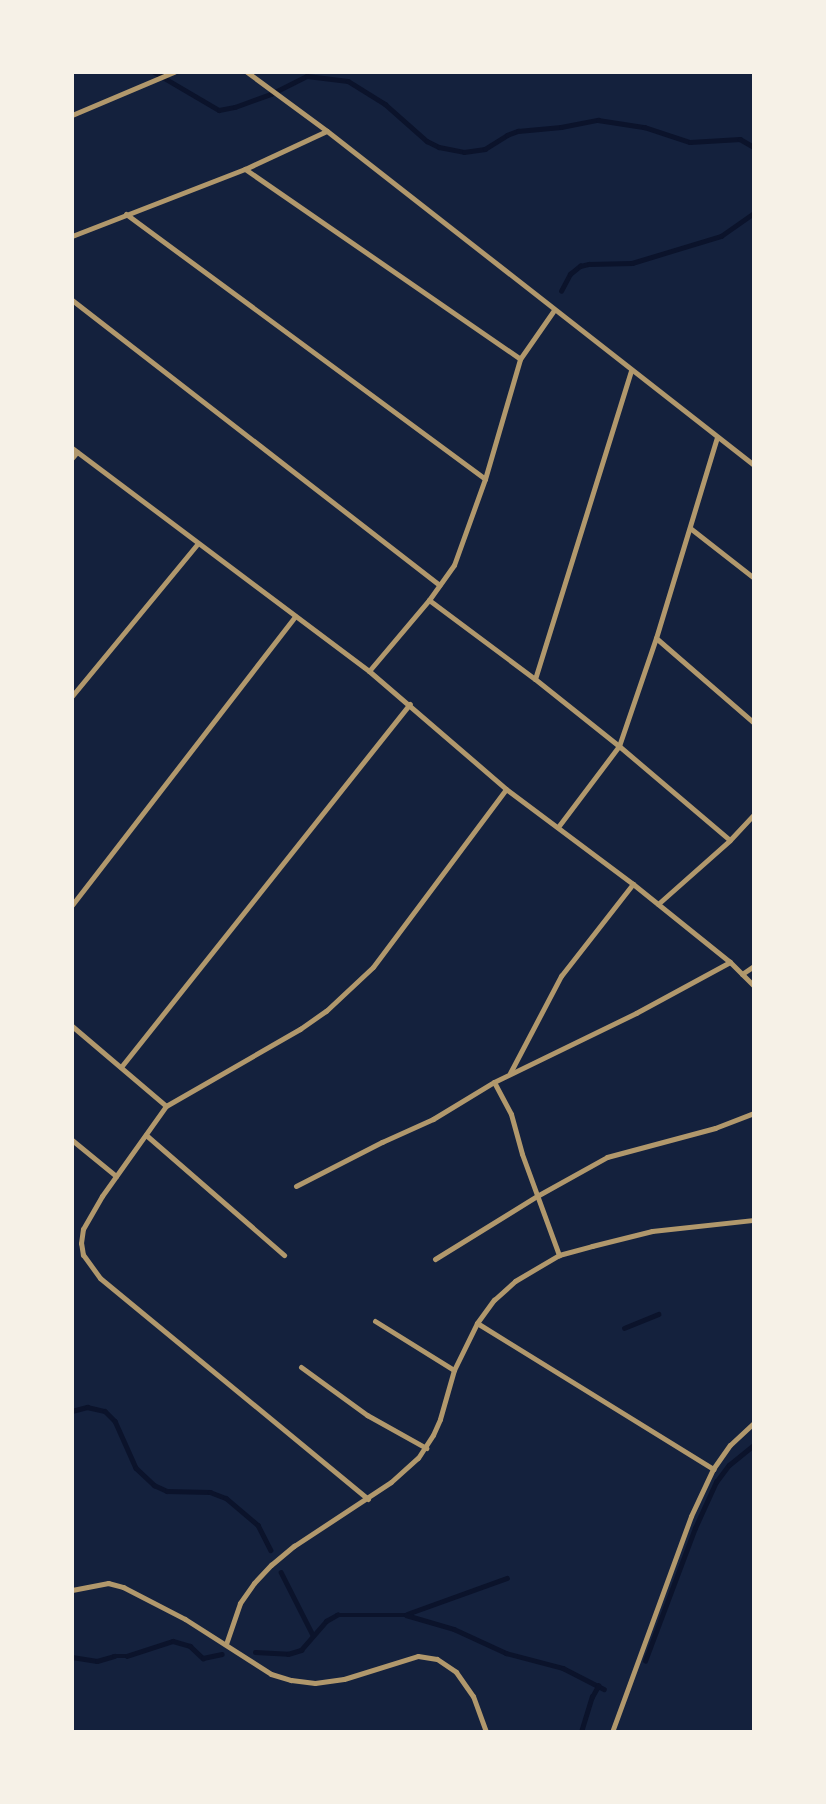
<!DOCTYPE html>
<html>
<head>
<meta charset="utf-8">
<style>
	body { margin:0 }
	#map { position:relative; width:826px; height:1804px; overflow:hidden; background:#14213d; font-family:Signika,sans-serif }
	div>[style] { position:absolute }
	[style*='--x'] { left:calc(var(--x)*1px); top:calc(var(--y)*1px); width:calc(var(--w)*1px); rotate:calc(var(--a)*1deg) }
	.stream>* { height:4.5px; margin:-2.25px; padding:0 2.25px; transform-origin:2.25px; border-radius:2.25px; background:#0b132b }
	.minor>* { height:5px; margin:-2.5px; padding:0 2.5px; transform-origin:2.5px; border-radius:2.5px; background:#b1986c }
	span { translate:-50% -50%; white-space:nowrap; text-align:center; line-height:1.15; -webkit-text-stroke:4px #f6f1e7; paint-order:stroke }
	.frame { position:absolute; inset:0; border:74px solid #f6f1e7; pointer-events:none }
</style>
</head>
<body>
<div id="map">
	<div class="stream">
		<div style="--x:154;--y:72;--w:75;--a:30.3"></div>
		<div style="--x:219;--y:110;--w:16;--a:-11"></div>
		<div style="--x:235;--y:107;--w:38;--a:-20"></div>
		<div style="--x:271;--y:94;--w:40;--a:-26.6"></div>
		<div style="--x:307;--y:76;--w:41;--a:7"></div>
		<div style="--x:348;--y:81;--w:44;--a:31.9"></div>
		<div style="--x:385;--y:104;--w:56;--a:41.4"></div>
		<div style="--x:427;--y:141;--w:13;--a:27"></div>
		<div style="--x:439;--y:147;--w:25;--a:11"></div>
		<div style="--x:464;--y:152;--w:21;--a:-8"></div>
		<div style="--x:485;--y:149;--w:26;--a:-32"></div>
		<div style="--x:507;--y:135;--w:12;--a:-20"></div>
		<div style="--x:518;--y:131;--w:43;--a:-5.3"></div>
		<div style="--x:561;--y:127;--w:38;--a:-11"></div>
		<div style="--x:598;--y:120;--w:47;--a:8.7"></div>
		<div style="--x:644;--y:127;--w:48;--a:18.1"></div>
		<div style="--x:690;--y:142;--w:50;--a:-3.4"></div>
		<div style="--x:740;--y:139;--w:16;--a:30"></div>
		<div style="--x:561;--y:291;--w:19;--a:-62"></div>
		<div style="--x:570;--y:274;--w:13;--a:-39"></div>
		<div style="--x:580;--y:266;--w:9;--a:-13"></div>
		<div style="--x:589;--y:264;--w:43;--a:-1.3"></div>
		<div style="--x:632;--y:263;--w:93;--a:-16.9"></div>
		<div style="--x:721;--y:236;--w:40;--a:-34.9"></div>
		<div style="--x:624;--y:1328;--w:37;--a:-22"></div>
		<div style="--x:72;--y:1411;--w:16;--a:-15"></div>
		<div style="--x:87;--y:1407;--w:18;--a:13"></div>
		<div style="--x:105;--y:1411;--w:14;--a:45"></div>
		<div style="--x:115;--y:1421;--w:51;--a:65.9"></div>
		<div style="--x:136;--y:1468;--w:25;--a:43"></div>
		<div style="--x:154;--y:1485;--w:14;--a:25"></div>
		<div style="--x:167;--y:1491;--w:43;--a:1.3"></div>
		<div style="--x:210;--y:1492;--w:17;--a:21"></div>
		<div style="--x:226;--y:1498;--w:42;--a:40.2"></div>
		<div style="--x:258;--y:1525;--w:28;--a:63"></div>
		<div style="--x:281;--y:1572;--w:71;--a:63.1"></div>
		<div style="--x:407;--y:1614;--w:106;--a:-19.8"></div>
		<div style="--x:255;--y:1652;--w:33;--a:3"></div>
		<div style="--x:288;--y:1654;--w:14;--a:-17"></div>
		<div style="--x:301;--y:1650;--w:38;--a:-49"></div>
		<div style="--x:326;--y:1621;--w:13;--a:-29"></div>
		<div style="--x:337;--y:1615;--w:69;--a:0"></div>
		<div style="--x:406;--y:1615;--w:50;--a:16.3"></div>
		<div style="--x:454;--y:1629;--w:57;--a:24.8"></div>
		<div style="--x:506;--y:1653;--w:59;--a:14.7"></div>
		<div style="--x:563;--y:1668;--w:46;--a:27.1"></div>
		<div style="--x:72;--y:1657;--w:25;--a:9"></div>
		<div style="--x:97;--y:1661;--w:18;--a:-16"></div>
		<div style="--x:114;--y:1656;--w:13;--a:0"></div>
		<div style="--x:127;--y:1656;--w:48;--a:-18.1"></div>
		<div style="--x:173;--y:1641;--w:18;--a:16"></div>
		<div style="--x:190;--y:1646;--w:18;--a:43"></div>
		<div style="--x:203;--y:1658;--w:19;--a:-12"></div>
		<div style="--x:645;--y:1661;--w:142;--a:-69.4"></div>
		<div style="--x:695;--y:1528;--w:51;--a:-65.5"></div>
		<div style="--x:716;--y:1482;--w:21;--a:-53"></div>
		<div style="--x:729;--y:1465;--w:32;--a:-39"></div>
		<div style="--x:581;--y:1732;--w:37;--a:-73"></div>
		<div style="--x:592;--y:1697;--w:13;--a:-61"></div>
	</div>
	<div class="minor">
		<div style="--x:247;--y:72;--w:99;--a:36.4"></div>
		<div style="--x:327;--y:131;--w:542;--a:38.03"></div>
		<div style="--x:72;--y:115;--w:111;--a:-22.9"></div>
		<div style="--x:245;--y:169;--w:334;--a:34.6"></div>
		<div style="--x:126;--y:214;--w:446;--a:36.4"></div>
		<div style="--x:72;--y:236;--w:186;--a:-21.2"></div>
		<div style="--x:245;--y:169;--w:90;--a:-24.9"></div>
		<div style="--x:72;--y:300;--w:465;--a:37.8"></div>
		<div style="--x:72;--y:448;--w:371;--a:36.9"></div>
		<div style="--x:369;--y:671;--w:181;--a:40.7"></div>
		<div style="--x:506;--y:789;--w:159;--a:36.8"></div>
		<div style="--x:633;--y:884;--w:124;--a:38.8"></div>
		<div style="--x:730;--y:962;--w:34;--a:45"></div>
		<div style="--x:72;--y:458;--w:8;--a:-50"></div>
		<div style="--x:690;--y:528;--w:81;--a:38"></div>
		<div style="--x:429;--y:600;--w:132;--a:36.7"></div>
		<div style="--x:535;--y:679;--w:107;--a:38.6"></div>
		<div style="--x:619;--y:746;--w:145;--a:40.3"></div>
		<div style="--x:656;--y:638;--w:130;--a:40.9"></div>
		<div style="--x:369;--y:671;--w:93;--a:-49.8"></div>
		<div style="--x:429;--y:600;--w:43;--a:-54.5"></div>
		<div style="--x:454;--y:565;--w:91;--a:-70.2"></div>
		<div style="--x:485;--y:479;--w:125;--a:-73.7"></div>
		<div style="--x:520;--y:359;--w:60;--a:-55.2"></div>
		<div style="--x:535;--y:679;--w:323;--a:-72.7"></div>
		<div style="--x:72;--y:696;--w:198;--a:-50.5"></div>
		<div style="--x:558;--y:827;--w:101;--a:-53"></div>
		<div style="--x:619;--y:746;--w:114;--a:-71.1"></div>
		<div style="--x:656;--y:638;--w:210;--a:-73.1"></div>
		<div style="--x:658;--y:904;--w:96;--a:-41.6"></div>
		<div style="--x:730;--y:840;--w:35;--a:-47"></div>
		<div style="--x:72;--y:905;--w:365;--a:-52.3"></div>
		<div style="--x:742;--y:974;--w:14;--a:-34"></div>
		<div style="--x:72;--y:1026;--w:123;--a:40.4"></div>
		<div style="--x:121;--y:1067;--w:464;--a:-51.5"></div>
		<div style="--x:510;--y:1073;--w:110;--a:-62.3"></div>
		<div style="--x:561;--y:976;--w:117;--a:-52"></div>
		<div style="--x:494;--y:1082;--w:36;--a:62"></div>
		<div style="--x:511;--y:1114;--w:41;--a:74.6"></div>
		<div style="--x:522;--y:1154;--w:108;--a:69.9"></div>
		<div style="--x:146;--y:1135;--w:183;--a:41"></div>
		<div style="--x:72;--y:1140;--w:57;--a:39.3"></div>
		<div style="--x:296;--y:1186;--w:97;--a:-27.1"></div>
		<div style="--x:382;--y:1142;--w:56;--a:-24.3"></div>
		<div style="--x:433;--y:1119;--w:71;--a:-31.2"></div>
		<div style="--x:494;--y:1082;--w:158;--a:-25.9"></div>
		<div style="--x:636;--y:1013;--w:107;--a:-28.5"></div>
		<div style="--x:435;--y:1259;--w:120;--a:-31.7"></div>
		<div style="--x:537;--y:1196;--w:80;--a:-29.1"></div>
		<div style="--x:607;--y:1157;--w:112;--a:-15"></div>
		<div style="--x:715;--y:1128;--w:42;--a:-21"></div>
		<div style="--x:375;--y:1321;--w:93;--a:31.8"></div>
		<div style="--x:477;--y:1323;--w:278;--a:31.7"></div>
		<div style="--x:301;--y:1367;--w:82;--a:36"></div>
		<div style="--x:367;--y:1415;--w:68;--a:29.2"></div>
		<div style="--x:368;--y:1499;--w:347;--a:-140.5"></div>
		<div style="--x:100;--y:1278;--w:29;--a:-126"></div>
		<div style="--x:83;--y:1255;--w:12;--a:-99"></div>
		<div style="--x:81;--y:1243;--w:14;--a:-82"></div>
		<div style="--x:83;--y:1229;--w:38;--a:-60"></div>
		<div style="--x:102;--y:1196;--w:110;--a:-54.6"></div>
		<div style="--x:166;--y:1106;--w:155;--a:-29.9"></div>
		<div style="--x:300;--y:1029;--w:32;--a:-35"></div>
		<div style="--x:326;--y:1011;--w:64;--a:-43.1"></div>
		<div style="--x:373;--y:967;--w:222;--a:-53.2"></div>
		<div style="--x:72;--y:1590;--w:37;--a:-11"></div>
		<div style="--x:108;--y:1583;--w:16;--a:15"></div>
		<div style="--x:123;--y:1587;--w:70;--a:27.3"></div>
		<div style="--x:185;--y:1619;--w:102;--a:32.6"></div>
		<div style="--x:271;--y:1674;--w:21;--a:17"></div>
		<div style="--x:291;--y:1680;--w:24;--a:7"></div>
		<div style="--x:315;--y:1683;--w:29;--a:-8"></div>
		<div style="--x:344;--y:1679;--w:77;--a:-17.3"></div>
		<div style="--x:418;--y:1656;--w:19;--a:9"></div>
		<div style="--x:437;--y:1659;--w:23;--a:34"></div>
		<div style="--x:456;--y:1672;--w:29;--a:55"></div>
		<div style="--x:473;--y:1696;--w:38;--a:70"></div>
		<div style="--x:226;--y:1644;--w:43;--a:-71.1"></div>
		<div style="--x:240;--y:1603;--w:24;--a:-55"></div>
		<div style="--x:254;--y:1583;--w:25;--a:-47"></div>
		<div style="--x:271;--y:1565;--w:30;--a:-40"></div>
		<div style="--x:294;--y:1546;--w:116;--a:-33.4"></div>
		<div style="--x:391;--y:1482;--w:36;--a:-42"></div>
		<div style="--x:418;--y:1458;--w:27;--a:-57"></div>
		<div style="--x:433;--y:1435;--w:17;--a:-66"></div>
		<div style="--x:440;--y:1419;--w:51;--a:-74.1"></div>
		<div style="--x:454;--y:1370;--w:52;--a:-63.9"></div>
		<div style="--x:477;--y:1323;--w:29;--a:-54"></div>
		<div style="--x:494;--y:1300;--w:28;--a:-42"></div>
		<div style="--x:515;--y:1281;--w:51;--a:-30.6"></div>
		<div style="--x:559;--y:1255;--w:34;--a:-15"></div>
		<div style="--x:592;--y:1246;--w:62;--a:-14"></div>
		<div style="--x:652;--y:1231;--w:103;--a:-6.2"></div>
		<div style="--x:612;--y:1732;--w:230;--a:-69.9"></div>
		<div style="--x:691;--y:1516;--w:52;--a:-64.9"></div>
		<div style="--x:713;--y:1469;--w:29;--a:-55"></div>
		<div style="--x:730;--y:1445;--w:33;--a:-43"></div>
	</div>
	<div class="frame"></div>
</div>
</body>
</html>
